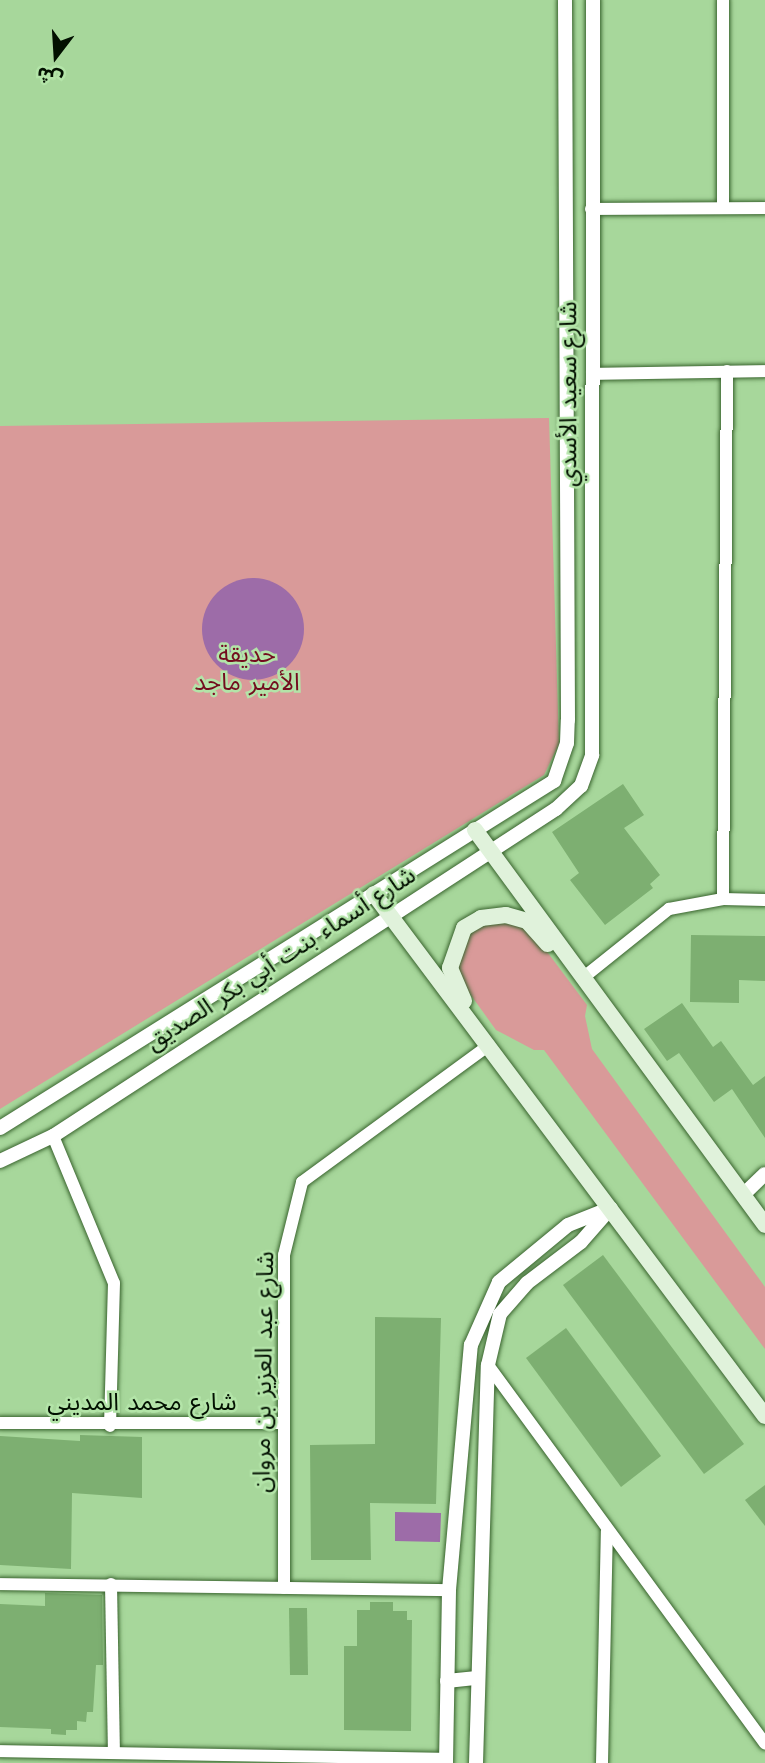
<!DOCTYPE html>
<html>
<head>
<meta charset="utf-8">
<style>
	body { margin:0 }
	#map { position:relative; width:765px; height:1763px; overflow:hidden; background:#a7d79b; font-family:"Work Sans","Noto Sans Arabic",sans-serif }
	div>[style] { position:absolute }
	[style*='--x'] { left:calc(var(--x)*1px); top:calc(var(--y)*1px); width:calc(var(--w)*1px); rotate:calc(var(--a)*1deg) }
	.green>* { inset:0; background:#d99a99 }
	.water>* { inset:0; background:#9d6ca8 }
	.round { border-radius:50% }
	.building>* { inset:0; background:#7daf71 }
	.roads { filter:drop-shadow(0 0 2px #39642e) drop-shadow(0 0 2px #39642e) }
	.minor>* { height:12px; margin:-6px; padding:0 6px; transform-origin:6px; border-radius:6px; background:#fff }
	.tertiary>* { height:14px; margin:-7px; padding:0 7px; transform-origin:7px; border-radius:7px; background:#fff }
	.secondary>* { height:16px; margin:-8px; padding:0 8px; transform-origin:8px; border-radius:8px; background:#e0f2db }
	span { translate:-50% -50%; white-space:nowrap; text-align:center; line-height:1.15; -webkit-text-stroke:5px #b3e4a8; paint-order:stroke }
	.street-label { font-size:24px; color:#021000 }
	.park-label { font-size:24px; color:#730c1e }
	.north { position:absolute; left:21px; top:21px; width:70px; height:70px; -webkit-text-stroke:5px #b3e4a8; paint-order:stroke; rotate:197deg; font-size:19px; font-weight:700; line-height:28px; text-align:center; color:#021000 }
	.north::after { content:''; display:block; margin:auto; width:24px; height:32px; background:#021000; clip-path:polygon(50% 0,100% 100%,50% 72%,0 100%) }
</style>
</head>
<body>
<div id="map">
	<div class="green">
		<div style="clip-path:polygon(549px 418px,559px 744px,544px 775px,0 1109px,0 426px)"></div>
		<div style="clip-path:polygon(488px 919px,527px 925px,587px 1005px,585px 1016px,592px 1049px,765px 1287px,765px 1349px,544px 1050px,534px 1050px,496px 1030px,460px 980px,456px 961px,465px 935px)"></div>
	</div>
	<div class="water">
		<div class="round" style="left:202px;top:578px;width:102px;height:102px"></div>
		<div style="clip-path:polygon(395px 1512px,441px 1513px,440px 1542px,395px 1541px)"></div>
	</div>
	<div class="building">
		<div style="clip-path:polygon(623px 784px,644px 815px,624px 828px,660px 875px,650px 884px,653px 888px,605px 925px,570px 880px,579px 873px,552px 832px)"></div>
		<div style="clip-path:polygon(691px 935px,765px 936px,765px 981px,739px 980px,739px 1003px,690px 1002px)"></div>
		<div style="clip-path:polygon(682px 1003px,713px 1047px,721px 1041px,753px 1085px,765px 1076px,765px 1138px,732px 1089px,714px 1102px,679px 1053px,667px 1061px,644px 1029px)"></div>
		<div style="clip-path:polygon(603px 1255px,744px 1444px,704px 1474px,563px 1285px)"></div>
		<div style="clip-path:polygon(375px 1317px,441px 1318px,436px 1504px,370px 1503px,371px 1560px,311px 1560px,310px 1445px,375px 1444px)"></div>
		<div style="clip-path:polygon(566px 1328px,661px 1456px,621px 1487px,526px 1358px)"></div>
		<div style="clip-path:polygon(80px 1435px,142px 1437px,142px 1498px,72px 1493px,71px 1569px,0 1565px,0 1436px,80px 1441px)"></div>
		<div style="clip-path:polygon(765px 1485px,765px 1526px,745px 1500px)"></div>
		<div style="clip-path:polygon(45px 1593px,102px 1595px,103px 1665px,96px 1665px,93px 1712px,87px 1712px,86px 1722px,77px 1721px,77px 1730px,66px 1730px,66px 1735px,51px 1734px,51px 1729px,0 1727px,0 1604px,45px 1606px)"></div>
		<div style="clip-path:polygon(370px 1602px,393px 1602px,393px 1611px,407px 1611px,407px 1620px,412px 1620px,411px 1731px,344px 1730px,344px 1646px,357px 1646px,357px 1610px,370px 1610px)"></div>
		<div style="clip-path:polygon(289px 1608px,307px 1608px,308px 1675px,290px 1675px)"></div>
	</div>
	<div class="roads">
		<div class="minor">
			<div style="--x:723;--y:208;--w:208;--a:-90"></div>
			<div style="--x:591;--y:209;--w:174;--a:-0.3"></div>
			<div style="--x:592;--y:374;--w:173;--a:-1"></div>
			<div style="--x:723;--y:899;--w:528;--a:-89.57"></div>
			<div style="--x:584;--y:977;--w:109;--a:-38.7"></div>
			<div style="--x:669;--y:909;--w:55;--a:-10.5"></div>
			<div style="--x:723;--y:899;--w:42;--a:1.4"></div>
			<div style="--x:53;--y:1136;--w:159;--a:67.5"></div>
			<div style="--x:114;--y:1283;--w:143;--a:91.6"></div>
			<div style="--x:488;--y:1365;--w:469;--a:53.8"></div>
			<div style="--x:0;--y:1423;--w:284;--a:0"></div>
			<div style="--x:0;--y:1584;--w:449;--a:0.8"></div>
			<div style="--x:111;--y:1584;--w:168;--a:89"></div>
			<div style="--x:284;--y:1588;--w:333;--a:-90"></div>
			<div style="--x:284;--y:1255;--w:75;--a:-76.1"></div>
			<div style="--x:302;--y:1182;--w:232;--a:-36.2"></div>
			<div style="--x:0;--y:1751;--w:447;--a:1"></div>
			<div style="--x:602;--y:1763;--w:232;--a:-88.8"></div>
		</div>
		<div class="tertiary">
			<div style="--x:0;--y:1128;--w:654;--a:-32.06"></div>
			<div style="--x:554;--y:781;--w:40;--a:-71.1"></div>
			<div style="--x:567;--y:743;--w:23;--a:-88"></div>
			<div style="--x:568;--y:720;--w:720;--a:-90.24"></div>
			<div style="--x:0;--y:1161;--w:59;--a:-25.3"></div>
			<div style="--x:53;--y:1136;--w:600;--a:-33.03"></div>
			<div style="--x:556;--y:809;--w:34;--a:-43"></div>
			<div style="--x:581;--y:786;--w:33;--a:-70"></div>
			<div style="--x:592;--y:755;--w:755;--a:-89.92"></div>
			<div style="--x:743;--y:1195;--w:30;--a:-44"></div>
			<div style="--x:447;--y:1681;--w:30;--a:-6"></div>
			<div style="--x:446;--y:1763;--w:173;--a:-89"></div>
			<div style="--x:449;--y:1590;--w:246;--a:-84.9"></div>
			<div style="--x:471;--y:1345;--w:69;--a:-66"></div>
			<div style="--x:499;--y:1282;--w:89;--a:-39.6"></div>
			<div style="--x:568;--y:1225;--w:46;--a:-21.6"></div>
			<div style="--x:476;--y:1763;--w:398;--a:-88.3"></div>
			<div style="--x:488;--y:1365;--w:52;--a:-76.8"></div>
			<div style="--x:500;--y:1314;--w:41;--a:-48.9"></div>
			<div style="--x:527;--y:1283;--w:68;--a:-37.2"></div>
			<div style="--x:581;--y:1242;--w:41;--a:-48.9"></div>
		</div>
		<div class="secondary">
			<div style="--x:475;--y:830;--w:490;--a:53.7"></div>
			<div style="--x:374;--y:894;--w:652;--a:53.17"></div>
			<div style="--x:464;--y:1001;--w:36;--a:-113"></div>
			<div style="--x:450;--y:968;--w:42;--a:-70.7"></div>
			<div style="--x:464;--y:928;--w:20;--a:-30"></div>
			<div style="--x:481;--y:918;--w:25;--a:-7"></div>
			<div style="--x:506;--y:915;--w:22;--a:16"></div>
			<div style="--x:527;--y:921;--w:31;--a:48"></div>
		</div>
	</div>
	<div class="street-label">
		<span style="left:569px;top:394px;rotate:-90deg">شارع سعيد الأسدي</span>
		<span style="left:281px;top:959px;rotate:-33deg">شارع أسماء بنت أبي بكر الصديق</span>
		<span style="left:264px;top:1372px;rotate:-89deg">شارع عبد العزيز بن مروان</span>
		<span style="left:142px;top:1403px">شارع محمد المديني</span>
	</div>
	<div class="park-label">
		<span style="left:247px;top:669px">حديقة<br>الأمير ماجد</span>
	</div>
	<div class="north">ش</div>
</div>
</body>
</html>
